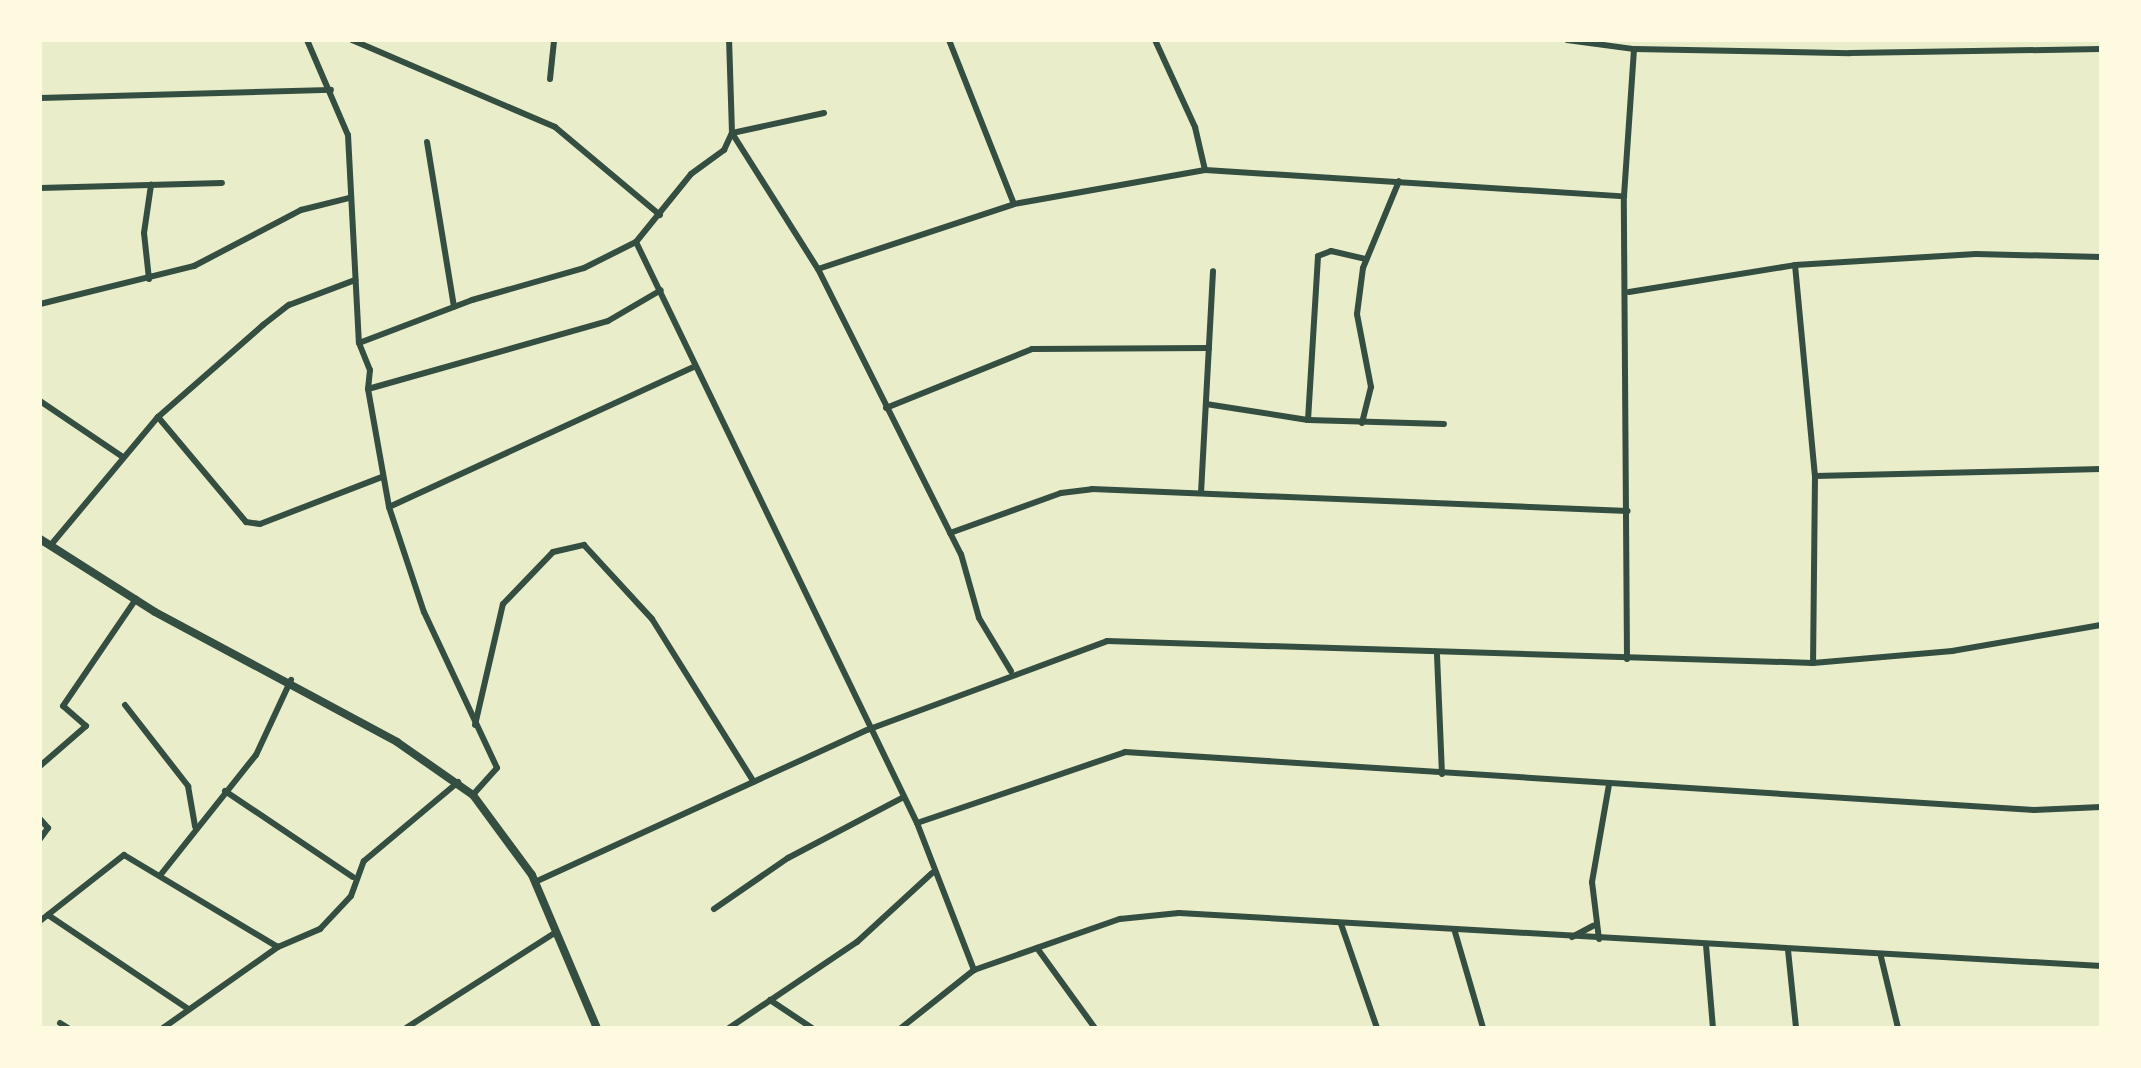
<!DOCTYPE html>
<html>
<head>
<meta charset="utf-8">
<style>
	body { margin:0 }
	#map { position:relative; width:2141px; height:1068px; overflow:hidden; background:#e9edc9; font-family:Figtree,sans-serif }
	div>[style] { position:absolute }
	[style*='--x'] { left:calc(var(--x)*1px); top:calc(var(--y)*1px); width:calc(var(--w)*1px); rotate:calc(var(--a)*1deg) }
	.minor>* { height:6px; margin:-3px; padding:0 3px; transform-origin:3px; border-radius:3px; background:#344e41 }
	.tertiary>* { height:8px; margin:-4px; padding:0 4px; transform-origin:4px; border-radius:4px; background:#344e41 }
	span { translate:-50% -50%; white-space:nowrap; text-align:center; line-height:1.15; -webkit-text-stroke:10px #fefae0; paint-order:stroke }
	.frame { position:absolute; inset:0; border:42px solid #fefae0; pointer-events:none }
</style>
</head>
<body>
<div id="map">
	<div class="minor">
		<div style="--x:307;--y:40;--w:103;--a:66.7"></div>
		<div style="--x:348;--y:135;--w:208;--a:87"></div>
		<div style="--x:359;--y:343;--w:29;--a:68"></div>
		<div style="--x:370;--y:370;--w:19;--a:96"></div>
		<div style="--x:368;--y:389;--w:120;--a:79.9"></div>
		<div style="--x:389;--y:507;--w:111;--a:71.6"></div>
		<div style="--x:424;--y:612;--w:172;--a:64.9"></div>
		<div style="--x:497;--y:768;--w:36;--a:132"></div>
		<div style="--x:352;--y:40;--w:221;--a:23.2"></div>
		<div style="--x:555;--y:127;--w:137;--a:40"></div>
		<div style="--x:949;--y:40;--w:176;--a:68.4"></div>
		<div style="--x:1155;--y:40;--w:96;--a:65.3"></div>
		<div style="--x:1195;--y:127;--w:44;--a:76.9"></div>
		<div style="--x:1567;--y:40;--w:68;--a:7.7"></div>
		<div style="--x:1634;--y:49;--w:216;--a:1.1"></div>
		<div style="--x:1850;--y:53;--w:251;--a:-0.9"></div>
		<div style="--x:550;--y:79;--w:39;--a:-84"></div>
		<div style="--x:40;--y:98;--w:291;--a:-1.6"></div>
		<div style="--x:824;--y:113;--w:94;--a:167.7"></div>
		<div style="--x:732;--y:133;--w:161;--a:57.7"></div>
		<div style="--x:818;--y:269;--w:319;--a:63.4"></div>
		<div style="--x:961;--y:554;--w:66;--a:74.3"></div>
		<div style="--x:979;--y:618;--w:62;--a:58.9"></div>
		<div style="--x:427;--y:142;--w:167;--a:80.7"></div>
		<div style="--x:40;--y:188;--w:182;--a:-1.6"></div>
		<div style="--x:636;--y:242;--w:645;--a:64.19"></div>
		<div style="--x:917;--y:823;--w:158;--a:68.8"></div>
		<div style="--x:1795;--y:265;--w:212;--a:84.6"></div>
		<div style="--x:1815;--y:476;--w:187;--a:90.6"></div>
		<div style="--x:818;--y:269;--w:206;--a:-18.3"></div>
		<div style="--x:1014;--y:204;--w:194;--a:-10.1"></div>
		<div style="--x:1205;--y:170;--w:420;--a:3.6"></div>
		<div style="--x:149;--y:279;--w:46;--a:-96.2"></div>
		<div style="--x:144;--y:233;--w:49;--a:-81.7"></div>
		<div style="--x:1629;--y:292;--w:168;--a:-9.2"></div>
		<div style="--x:1795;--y:265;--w:181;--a:-3.5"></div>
		<div style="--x:1976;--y:254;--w:125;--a:1.4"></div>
		<div style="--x:40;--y:304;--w:159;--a:-13.9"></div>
		<div style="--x:194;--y:266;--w:121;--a:-27.6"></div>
		<div style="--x:301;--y:210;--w:49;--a:-14"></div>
		<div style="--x:359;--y:343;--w:121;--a:-20.8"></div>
		<div style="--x:472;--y:300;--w:116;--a:-15.9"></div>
		<div style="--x:584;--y:268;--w:58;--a:-26.6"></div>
		<div style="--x:636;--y:242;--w:87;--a:-51"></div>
		<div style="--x:691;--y:174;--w:41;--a:-36"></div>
		<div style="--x:724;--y:150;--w:19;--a:-65"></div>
		<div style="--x:732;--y:133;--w:93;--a:-91.8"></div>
		<div style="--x:368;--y:389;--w:249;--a:-15.8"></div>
		<div style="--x:608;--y:321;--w:61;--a:-30.3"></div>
		<div style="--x:40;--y:401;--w:100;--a:34"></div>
		<div style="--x:1206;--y:404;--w:103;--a:8.9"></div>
		<div style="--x:1308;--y:420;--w:136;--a:1.7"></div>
		<div style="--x:886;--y:408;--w:157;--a:-22"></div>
		<div style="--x:1032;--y:349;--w:177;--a:-0.3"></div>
		<div style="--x:158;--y:417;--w:137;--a:50"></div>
		<div style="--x:246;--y:522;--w:14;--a:8"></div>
		<div style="--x:260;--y:524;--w:131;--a:-21.1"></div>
		<div style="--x:1308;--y:420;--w:164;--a:-86.5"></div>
		<div style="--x:1318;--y:256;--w:14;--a:-21"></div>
		<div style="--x:1331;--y:251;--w:35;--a:13"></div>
		<div style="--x:1362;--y:423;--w:37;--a:-76"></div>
		<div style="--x:1371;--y:387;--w:74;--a:-100.9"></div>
		<div style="--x:1357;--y:314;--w:46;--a:-82.6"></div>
		<div style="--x:1363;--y:268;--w:94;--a:-67.5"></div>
		<div style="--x:1815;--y:476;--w:286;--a:-1.4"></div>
		<div style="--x:1201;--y:493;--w:222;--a:-86.9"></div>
		<div style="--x:389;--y:507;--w:337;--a:-24.7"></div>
		<div style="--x:950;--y:533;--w:118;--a:-19.8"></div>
		<div style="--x:1061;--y:493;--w:31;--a:-7"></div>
		<div style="--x:1092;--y:489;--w:536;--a:2.35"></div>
		<div style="--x:50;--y:546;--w:168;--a:-50.1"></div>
		<div style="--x:158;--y:417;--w:140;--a:-41.2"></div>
		<div style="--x:263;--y:325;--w:33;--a:-38"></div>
		<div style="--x:289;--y:305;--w:71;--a:-20.7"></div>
		<div style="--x:1437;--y:655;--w:119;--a:87.6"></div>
		<div style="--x:1627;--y:659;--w:463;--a:-90.4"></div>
		<div style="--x:1624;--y:196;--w:147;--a:-86.1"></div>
		<div style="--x:125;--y:705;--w:103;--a:52.1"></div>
		<div style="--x:188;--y:786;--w:41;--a:80.1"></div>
		<div style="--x:475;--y:725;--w:124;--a:-77"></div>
		<div style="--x:503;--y:604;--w:72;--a:-46.1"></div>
		<div style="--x:553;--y:552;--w:32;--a:-13"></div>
		<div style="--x:584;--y:545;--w:100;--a:47.4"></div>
		<div style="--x:652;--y:619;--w:192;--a:58"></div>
		<div style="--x:40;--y:766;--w:61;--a:-41"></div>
		<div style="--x:86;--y:726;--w:30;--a:-139"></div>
		<div style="--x:63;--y:706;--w:130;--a:-55.7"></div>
		<div style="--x:225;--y:791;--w:154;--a:33.9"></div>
		<div style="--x:40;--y:819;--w:12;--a:48"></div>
		<div style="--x:48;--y:828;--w:14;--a:126"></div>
		<div style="--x:917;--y:823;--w:220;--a:-18.8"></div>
		<div style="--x:1125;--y:752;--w:911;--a:3.65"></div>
		<div style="--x:2034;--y:810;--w:67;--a:-2.6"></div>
		<div style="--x:162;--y:873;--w:151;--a:-51.5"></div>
		<div style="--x:256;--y:755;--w:83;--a:-65"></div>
		<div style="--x:535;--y:882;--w:365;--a:-24.6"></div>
		<div style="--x:867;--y:730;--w:256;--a:-20.3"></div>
		<div style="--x:1107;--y:641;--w:706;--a:1.78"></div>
		<div style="--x:1813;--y:663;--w:140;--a:-4.9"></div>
		<div style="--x:1952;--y:651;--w:151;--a:-9.9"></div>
		<div style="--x:714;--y:909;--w:90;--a:-34.6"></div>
		<div style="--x:788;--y:858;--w:129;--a:-27.8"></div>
		<div style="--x:48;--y:915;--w:167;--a:33.8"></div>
		<div style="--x:40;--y:921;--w:107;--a:-38.2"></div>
		<div style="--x:124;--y:855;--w:179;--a:30.9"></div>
		<div style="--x:1341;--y:924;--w:110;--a:70.9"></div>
		<div style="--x:1455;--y:932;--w:100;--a:73.7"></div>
		<div style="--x:1572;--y:937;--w:24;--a:-28"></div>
		<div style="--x:1599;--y:939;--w:57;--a:-97"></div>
		<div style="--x:1592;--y:882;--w:98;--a:-80.1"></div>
		<div style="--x:1706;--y:945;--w:83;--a:85.2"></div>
		<div style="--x:1037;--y:948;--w:99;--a:54.1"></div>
		<div style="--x:1788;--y:950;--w:78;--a:84.1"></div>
		<div style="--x:1881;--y:957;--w:73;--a:76.5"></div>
		<div style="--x:770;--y:1000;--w:50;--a:33.7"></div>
		<div style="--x:60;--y:1023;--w:9;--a:32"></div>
		<div style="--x:163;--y:1028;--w:141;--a:-35.2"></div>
		<div style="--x:278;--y:947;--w:46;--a:-23.2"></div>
		<div style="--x:320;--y:929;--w:45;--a:-46.8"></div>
		<div style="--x:351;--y:896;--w:37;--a:-70"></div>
		<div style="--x:364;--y:861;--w:123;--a:-40"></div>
		<div style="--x:406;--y:1028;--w:174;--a:-32.6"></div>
		<div style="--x:729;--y:1028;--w:154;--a:-33.9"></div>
		<div style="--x:857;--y:942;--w:102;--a:-42.6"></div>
		<div style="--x:901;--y:1028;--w:93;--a:-38.5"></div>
		<div style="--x:974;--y:970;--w:155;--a:-19.3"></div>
		<div style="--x:1120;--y:919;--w:59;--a:-5.8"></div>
		<div style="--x:1179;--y:913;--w:924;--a:3.29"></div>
	</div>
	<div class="tertiary">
		<div style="--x:40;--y:539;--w:136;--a:32.4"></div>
		<div style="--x:155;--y:612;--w:275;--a:28.2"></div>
		<div style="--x:397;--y:742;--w:93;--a:34.9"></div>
		<div style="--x:473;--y:795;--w:99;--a:53.6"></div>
		<div style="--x:532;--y:875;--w:166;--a:67"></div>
	</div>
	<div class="frame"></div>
</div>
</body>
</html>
